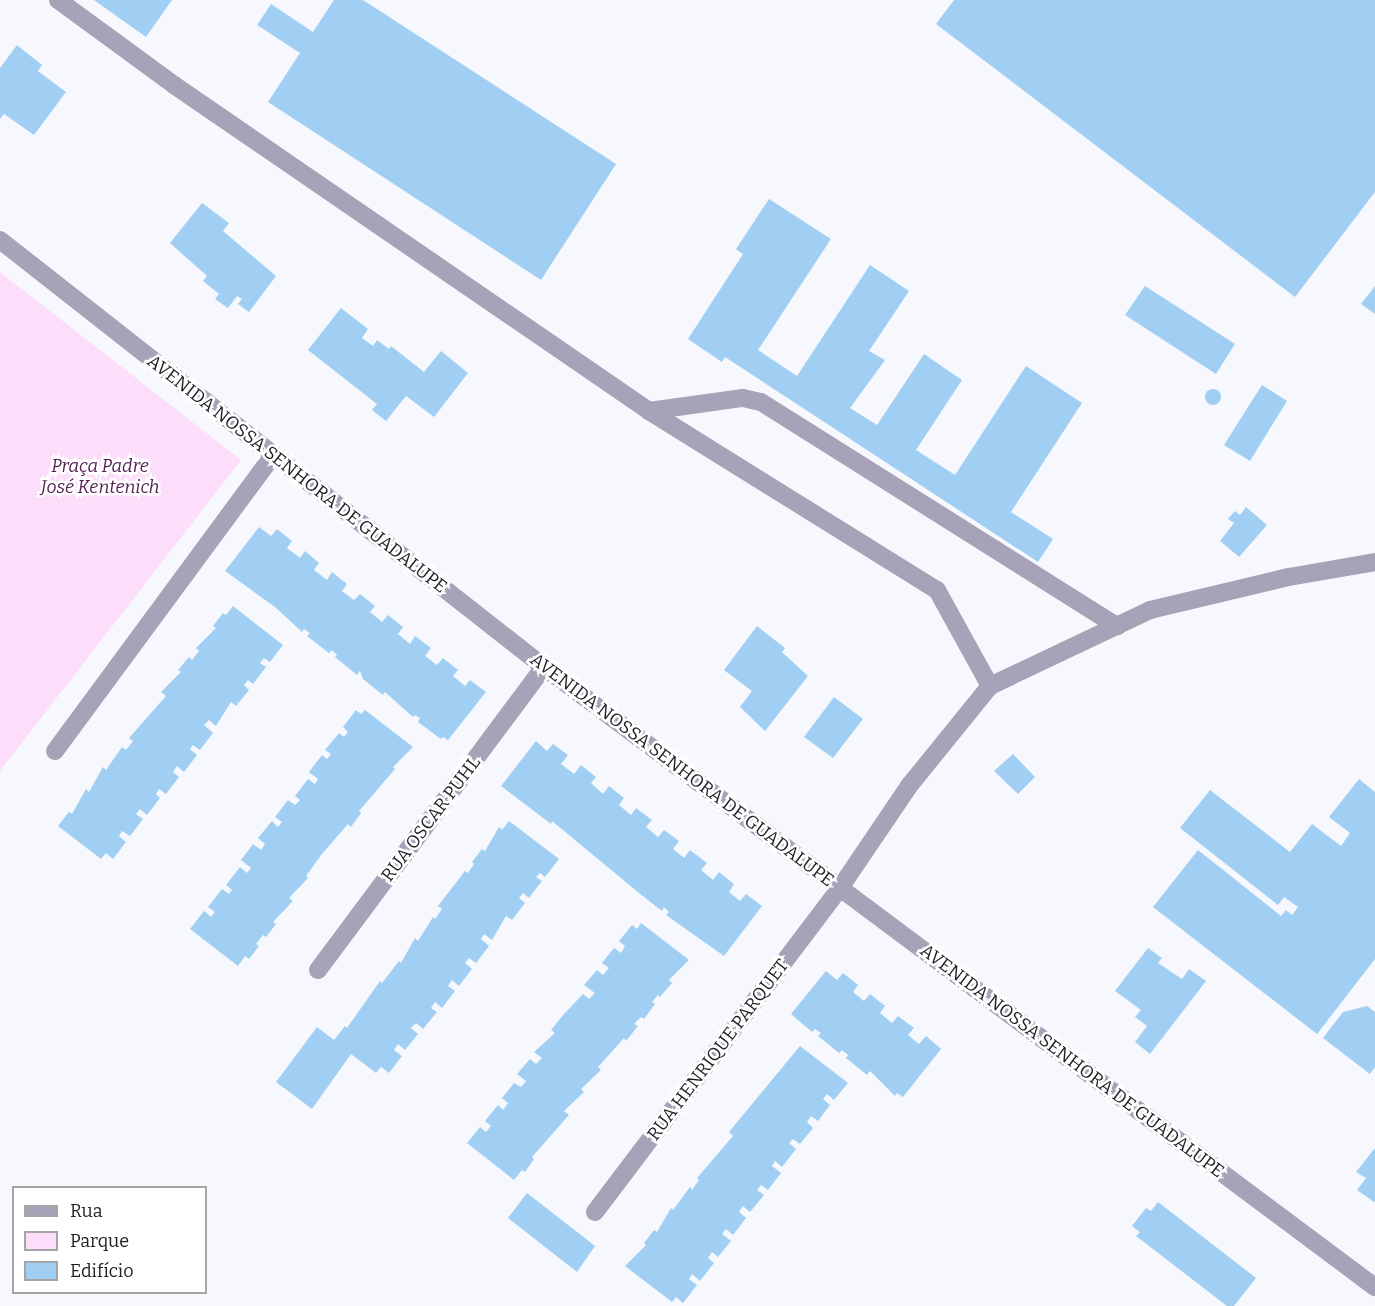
<!DOCTYPE html>
<html>
<head>
<meta charset="utf-8">
<style>
	body { margin:0 }
	#map { position:relative; width:1375px; height:1306px; overflow:hidden; background:#f6f8fe; font-family:Bitter,serif }
	div>[style] { position:absolute }
	[style*='--x'] { left:calc(var(--x)*1px); top:calc(var(--y)*1px); width:calc(var(--w)*1px); rotate:calc(var(--a)*1deg) }
	.green>* { inset:0; background:#fcddfa }
	.building>* { inset:0; background:#a0cff3 }
	.round { border-radius:50% }
	.minor>* { height:18px; margin:-9px; padding:0 9px; transform-origin:9px; border-radius:9px; background:#a8a2b8 }
	span { translate:-50% -50%; white-space:nowrap; text-align:center; line-height:1.15; -webkit-text-stroke:5px #fff; paint-order:stroke }
	.park-label { font-size:18px; color:#542354; font-style:italic }
	.street-label { font-size:18px; color:#1d1f22 }
	.legend { position:absolute; left:12px; top:1186px; width:195px; height:108px; box-sizing:border-box; background:#fff; border:2px solid #a5a5a7; margin:0; padding:8px 10px; list-style:none; font-size:18px; color:#1d1f22 }
	.legend li { display:flex; align-items:center; gap:12px; height:30px }
	.legend b { width:30px; border:2px solid #a5a5a7 }
</style>
</head>
<body>
<div id="map">
	<div class="green">
		<div style="clip-path:polygon(0 272px,241px 460px,0 771px)"></div>
	</div>
	<div class="building">
		<div style="clip-path:polygon(94px 0,172px 0,146px 37px)"></div>
		<div style="clip-path:polygon(334px 0,363px 0,616px 164px,541px 280px,268px 102px,300px 53px,257px 25px,271px 4px,313px 32px)"></div>
		<div style="clip-path:polygon(954px 0,1375px 0,1375px 192px,1295px 297px,936px 24px)"></div>
		<div style="clip-path:polygon(17px 45px,42px 65px,38px 71px,66px 92px,34px 135px,4px 114px,0 119px,0 68px)"></div>
		<div style="clip-path:polygon(769px 199px,831px 239px,758px 350px,797px 376px,870px 265px,909px 291px,869px 351px,885px 360px,850px 408px,877px 425px,924px 354px,962px 380px,916px 450px,955px 475px,1026px 366px,1082px 403px,1011px 512px,1053px 539px,1038px 562px,725px 357px,722px 362px,688px 339px,743px 254px,736px 249px)"></div>
		<div style="clip-path:polygon(202px 203px,229px 223px,223px 231px,276px 276px,249px 312px,238px 304px,242px 299px,237px 296px,228px 308px,215px 299px,219px 294px,203px 281px,207px 276px,170px 243px)"></div>
		<div style="clip-path:polygon(1145px 286px,1235px 344px,1216px 374px,1125px 315px)"></div>
		<div style="clip-path:polygon(1375px 286px,1375px 314px,1361px 304px)"></div>
		<div style="clip-path:polygon(341px 308px,368px 329px,362px 338px,373px 346px,377px 340px,389px 349px,391px 346px,424px 372px,441px 351px,468px 373px,434px 417px,406px 396px,386px 421px,372px 410px,377px 404px,308px 350px)"></div>
		<div style="clip-path:polygon(1262px 385px,1287px 401px,1250px 461px,1224px 445px)"></div>
		<div class="round" style="left:1205px;top:389px;width:16px;height:16px"></div>
		<div style="clip-path:polygon(1246px 507px,1267px 525px,1239px 557px,1220px 541px,1234px 523px,1228px 519px,1235px 511px,1240px 515px)"></div>
		<div style="clip-path:polygon(259px 527px,271px 536px,277px 529px,292px 541px,287px 548px,300px 558px,305px 551px,319px 563px,314px 570px,327px 580px,332px 572px,347px 584px,342px 591px,354px 600px,360px 594px,375px 606px,370px 612px,382px 622px,388px 615px,403px 627px,398px 634px,410px 644px,415px 636px,431px 648px,425px 656px,437px 665px,443px 658px,458px 670px,453px 676px,465px 686px,470px 680px,486px 692px,448px 740px,443px 737px,441px 739px,418px 722px,420px 718px,415px 715px,413px 717px,385px 692px,383px 695px,363px 679px,360px 671px,357px 675px,335px 657px,337px 655px,332px 650px,329px 653px,307px 636px,310px 633px,304px 629px,302px 632px,275px 607px,225px 571px)"></div>
		<div style="clip-path:polygon(233px 606px,283px 645px,270px 662px,264px 658px,260px 663px,266px 667px,253px 684px,248px 680px,244px 685px,249px 690px,236px 706px,231px 702px,216px 726px,209px 720px,204px 725px,213px 733px,200px 750px,193px 745px,190px 749px,197px 755px,184px 772px,177px 766px,173px 772px,179px 777px,166px 794px,159px 789px,156px 794px,160px 798px,147px 815px,140px 809px,136px 814px,143px 819px,130px 836px,122px 831px,119px 836px,126px 842px,113px 859px,106px 853px,101px 859px,58px 826px,69px 812px,72px 814px,86px 789px,89px 792px,103px 767px,106px 770px,122px 747px,126px 750px,133px 741px,129px 738px,166px 696px,161px 692px,181px 672px,178px 670px,189px 657px,192px 660px,199px 651px,196px 648px,216px 628px,213px 626px,223px 613px,226px 615px)"></div>
		<div style="clip-path:polygon(757px 626px,785px 648px,782px 652px,808px 676px,765px 731px,740px 707px,752px 691px,724px 670px)"></div>
		<div style="clip-path:polygon(834px 697px,863px 719px,833px 758px,804px 737px)"></div>
		<div style="clip-path:polygon(356px 710px,361px 714px,365px 710px,413px 747px,393px 767px,395px 769px,359px 811px,361px 813px,351px 827px,348px 824px,322px 854px,306px 876px,308px 878px,289px 898px,293px 901px,273px 922px,276px 924px,266px 937px,263px 935px,256px 944px,259px 946px,249px 959px,245px 956px,238px 966px,190px 929px,204px 911px,211px 917px,215px 912px,208px 907px,222px 889px,229px 894px,232px 890px,226px 885px,240px 867px,247px 873px,251px 868px,241px 860px,253px 844px,261px 850px,265px 844px,258px 838px,272px 821px,278px 827px,282px 822px,275px 817px,288px 800px,295px 805px,300px 800px,295px 796px,308px 779px,315px 784px,318px 779px,309px 772px,322px 755px,327px 759px,331px 754px,325px 750px,339px 733px,344px 737px,348px 732px,343px 727px)"></div>
		<div style="clip-path:polygon(536px 741px,547px 751px,553px 744px,568px 755px,561px 764px,574px 774px,581px 765px,596px 777px,591px 783px,603px 794px,609px 786px,624px 798px,619px 805px,631px 815px,636px 808px,652px 820px,646px 827px,658px 837px,664px 830px,679px 841px,673px 849px,684px 858px,690px 850px,707px 863px,701px 870px,713px 880px,719px 872px,734px 884px,729px 892px,740px 901px,746px 894px,762px 906px,724px 956px,666px 915px,669px 912px,664px 907px,662px 911px,639px 893px,552px 821px,551px 824px,501px 786px)"></div>
		<div style="clip-path:polygon(1013px 754px,1035px 777px,1018px 794px,994px 771px)"></div>
		<div style="clip-path:polygon(1359px 779px,1375px 792px,1375px 959px,1317px 1034px,1153px 907px,1198px 850px,1281px 916px,1286px 910px,1292px 915px,1298px 907px,1284px 897px,1278px 905px,1180px 828px,1210px 790px,1290px 852px,1312px 824px,1341px 846px,1350px 833px,1329px 817px)"></div>
		<div style="clip-path:polygon(509px 821px,559px 859px,545px 877px,540px 873px,536px 877px,542px 881px,529px 898px,523px 893px,519px 898px,525px 903px,512px 920px,506px 916px,492px 940px,484px 934px,481px 939px,489px 946px,476px 963px,469px 958px,465px 963px,472px 969px,459px 986px,452px 980px,448px 986px,455px 991px,442px 1008px,435px 1002px,431px 1008px,437px 1012px,423px 1029px,416px 1023px,411px 1028px,418px 1034px,405px 1050px,398px 1044px,394px 1050px,402px 1056px,389px 1073px,381px 1067px,376px 1073px,351px 1054px,312px 1109px,276px 1082px,317px 1027px,334px 1040px,345px 1026px,347px 1028px,380px 981px,382px 983px,399px 961px,401px 963px,415px 938px,418px 941px,433px 917px,435px 919px,442px 909px,438px 906px,465px 871px,468px 873px,474px 864px,472px 862px,482px 849px,485px 851px,499px 827px,502px 830px)"></div>
		<div style="clip-path:polygon(641px 923px,689px 960px,669px 980px,672px 983px,660px 997px,658px 995px,652px 1002px,655px 1004px,644px 1019px,641px 1017px,634px 1024px,638px 1026px,626px 1041px,624px 1038px,598px 1067px,601px 1070px,581px 1089px,584px 1092px,564px 1111px,569px 1115px,532px 1157px,534px 1159px,525px 1172px,522px 1170px,514px 1180px,467px 1143px,480px 1127px,486px 1132px,491px 1126px,485px 1121px,498px 1105px,503px 1110px,508px 1103px,502px 1098px,514px 1083px,521px 1087px,526px 1081px,517px 1074px,530px 1059px,536px 1064px,542px 1058px,534px 1052px,555px 1033px,551px 1030px,564px 1014px,583px 994px,589px 999px,595px 993px,584px 985px,597px 970px,603px 975px,609px 968px,602px 963px,614px 948px,621px 953px,625px 946px,619px 941px,632px 925px,637px 929px)"></div>
		<div style="clip-path:polygon(1148px 948px,1162px 958px,1158px 963px,1182px 979px,1189px 969px,1206px 981px,1150px 1054px,1135px 1042px,1147px 1026px,1135px 1017px,1141px 1010px,1115px 991px)"></div>
		<div style="clip-path:polygon(826px 971px,837px 980px,843px 973px,858px 985px,853px 992px,864px 1001px,870px 994px,885px 1006px,880px 1013px,892px 1023px,898px 1016px,914px 1028px,908px 1035px,919px 1044px,926px 1036px,941px 1049px,903px 1097px,897px 1093px,895px 1096px,870px 1071px,867px 1075px,846px 1058px,848px 1055px,842px 1050px,839px 1053px,818px 1036px,821px 1033px,815px 1029px,812px 1032px,791px 1014px)"></div>
		<div style="clip-path:polygon(1367px 1006px,1375px 1012px,1375px 1067px,1370px 1074px,1323px 1038px,1343px 1012px)"></div>
		<div style="clip-path:polygon(800px 1046px,848px 1083px,834px 1100px,827px 1094px,823px 1099px,830px 1105px,818px 1121px,811px 1116px,807px 1122px,813px 1128px,800px 1144px,793px 1139px,789px 1143px,796px 1149px,782px 1167px,775px 1161px,772px 1166px,781px 1173px,768px 1190px,761px 1185px,757px 1190px,764px 1195px,750px 1212px,743px 1206px,739px 1212px,746px 1218px,733px 1235px,726px 1229px,722px 1234px,731px 1241px,718px 1257px,712px 1252px,708px 1258px,714px 1263px,700px 1281px,692px 1274px,689px 1279px,697px 1285px,683px 1303px,676px 1297px,672px 1302px,625px 1266px,646px 1245px,644px 1243px,654px 1230px,657px 1232px,671px 1208px,673px 1210px,690px 1187px,692px 1190px,699px 1180px,697px 1178px,733px 1136px,729px 1132px)"></div>
		<div style="clip-path:polygon(1375px 1148px,1375px 1201px,1374px 1202px,1357px 1190px,1366px 1178px,1356px 1172px)"></div>
		<div style="clip-path:polygon(527px 1193px,595px 1246px,577px 1272px,508px 1218px)"></div>
		<div style="clip-path:polygon(1158px 1202px,1256px 1278px,1234px 1306px,1227px 1306px,1136px 1236px,1140px 1232px,1132px 1226px,1146px 1208px,1151px 1211px)"></div>
	</div>
	<div class="minor">
		<div style="--x:58;--y:0;--w:144;--a:36.2"></div>
		<div style="--x:174;--y:85;--w:576;--a:34.46"></div>
		<div style="--x:649;--y:411;--w:339;--a:31.9"></div>
		<div style="--x:937;--y:590;--w:110;--a:61.1"></div>
		<div style="--x:0;--y:240;--w:692;--a:38.13"></div>
		<div style="--x:544;--y:667;--w:1037;--a:36.73"></div>
		<div style="--x:649;--y:411;--w:95;--a:-7.9"></div>
		<div style="--x:743;--y:398;--w:18;--a:13"></div>
		<div style="--x:761;--y:402;--w:421;--a:32.2"></div>
		<div style="--x:55;--y:751;--w:368;--a:-53.6"></div>
		<div style="--x:318;--y:970;--w:378;--a:-53.3"></div>
		<div style="--x:595;--y:1212;--w:406;--a:-52.9"></div>
		<div style="--x:840;--y:888;--w:123;--a:-55.9"></div>
		<div style="--x:909;--y:786;--w:129;--a:-51"></div>
		<div style="--x:990;--y:686;--w:177;--a:-25.4"></div>
		<div style="--x:1150;--y:610;--w:143;--a:-13.4"></div>
		<div style="--x:1289;--y:577;--w:87;--a:-9.9"></div>
	</div>
	<div class="park-label">
		<span style="left:100px;top:477px">Praça Padre<br>José Kentenich</span>
	</div>
	<div class="street-label">
		<span style="left:297px;top:474px;rotate:38deg">AVENIDA NOSSA SENHORA DE GUADALUPE</span>
		<span style="left:682px;top:770px;rotate:37deg">AVENIDA NOSSA SENHORA DE GUADALUPE</span>
		<span style="left:431px;top:819px;rotate:-53deg">RUA OSCAR PUHL</span>
		<span style="left:718px;top:1050px;rotate:-53deg">RUA HENRIQUE PARQUET</span>
		<span style="left:1072px;top:1061px;rotate:37deg">AVENIDA NOSSA SENHORA DE GUADALUPE</span>
	</div>
	<ul class="legend">
	<li><b style="height:8px;background:#a8a2b8"></b>Rua</li>
	<li><b style="height:16px;background:#fcddfa"></b>Parque</li>
	<li><b style="height:16px;background:#a0cff3"></b>Edifício</li>
	</ul>
</div>
</body>
</html>
